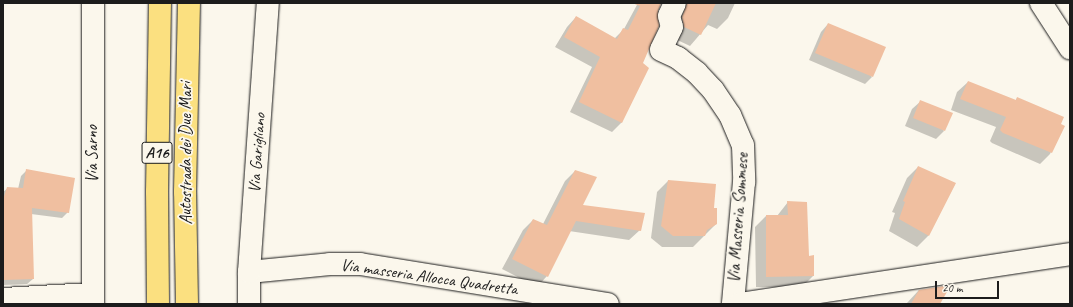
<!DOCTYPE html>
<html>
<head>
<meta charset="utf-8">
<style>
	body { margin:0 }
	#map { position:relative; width:1073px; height:307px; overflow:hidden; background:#fbf7ec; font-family:Caveat,sans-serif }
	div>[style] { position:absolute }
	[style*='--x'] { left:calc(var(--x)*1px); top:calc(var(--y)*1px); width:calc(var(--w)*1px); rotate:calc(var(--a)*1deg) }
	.shadow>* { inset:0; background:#0003 }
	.building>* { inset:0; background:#f0bfa0 }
	.roads { filter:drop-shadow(0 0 1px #1c1c1c) drop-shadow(0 0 1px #1c1c1c) }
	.minor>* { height:22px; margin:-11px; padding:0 11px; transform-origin:11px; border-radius:11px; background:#fbf7ec }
	.highway>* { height:22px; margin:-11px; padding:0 11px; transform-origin:11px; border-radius:11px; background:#fbe080 }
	span { translate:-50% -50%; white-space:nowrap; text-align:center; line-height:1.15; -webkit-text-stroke:3.5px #fbf7ec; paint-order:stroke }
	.shield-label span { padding:1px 3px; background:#fbf7ec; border:1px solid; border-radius:3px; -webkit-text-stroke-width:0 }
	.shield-label { font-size:16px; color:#1c1c1c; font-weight:700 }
	.street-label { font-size:17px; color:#1c1c1c }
	.frame { position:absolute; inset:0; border:4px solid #1c1c1c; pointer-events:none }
	.scale { position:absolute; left:935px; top:281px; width:64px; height:18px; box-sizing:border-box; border:2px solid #1c1c1c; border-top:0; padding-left:5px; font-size:12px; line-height:14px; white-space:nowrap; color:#1c1c1c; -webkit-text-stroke:3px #fbf7ec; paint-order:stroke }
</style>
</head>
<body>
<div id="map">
	<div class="shadow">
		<div style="clip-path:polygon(638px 3px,661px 3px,622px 122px,612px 132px,570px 112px,592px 67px,555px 47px,567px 27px,576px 17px,614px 39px,624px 29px)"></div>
		<div style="clip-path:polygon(673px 3px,735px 3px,728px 18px,717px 29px,708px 25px,690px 46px,673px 38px)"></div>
		<div style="clip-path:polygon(828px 24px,872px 77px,865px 84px,809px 60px,821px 32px)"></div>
		<div style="clip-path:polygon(968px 82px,1015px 101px,1017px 98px,1063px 126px,1050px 154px,1040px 164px,992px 143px,990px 141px,996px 127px,951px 110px,957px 92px)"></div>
		<div style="clip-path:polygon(921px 101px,944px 131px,936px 139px,905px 126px,912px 109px)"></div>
		<div style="clip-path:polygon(918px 167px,955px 184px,928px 236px,917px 247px,889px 231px,895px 213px,892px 212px,907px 178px)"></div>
		<div style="clip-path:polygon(27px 170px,68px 212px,62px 218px,31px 214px,33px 279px,27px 284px,3px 285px,3px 192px,8px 188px,18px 189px,21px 176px)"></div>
		<div style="clip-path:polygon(575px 171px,582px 205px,640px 230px,629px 240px,569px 231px,547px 276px,537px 287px,502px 269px,523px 230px,533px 220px,543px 224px,565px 181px)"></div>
		<div style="clip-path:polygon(668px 181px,712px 209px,716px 224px,693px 247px,662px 247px,651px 238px,657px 192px)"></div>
		<div style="clip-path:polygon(788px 202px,813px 276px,802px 287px,756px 287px,755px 227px,766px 216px,777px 216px)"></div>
		<div style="clip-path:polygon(919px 290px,939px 304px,906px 304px)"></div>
	</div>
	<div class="building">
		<div style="clip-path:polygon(632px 3px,661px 3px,658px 11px,659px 26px,643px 63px,649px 68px,622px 123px,579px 102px,600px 57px,564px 37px,576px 16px,617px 39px,623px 28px,628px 30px,640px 6px)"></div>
		<div style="clip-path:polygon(687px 3px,716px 3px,701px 35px,684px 27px,682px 17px)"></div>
		<div style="clip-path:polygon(828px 23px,886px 47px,873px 77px,815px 53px)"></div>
		<div style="clip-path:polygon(968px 81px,1016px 100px,1017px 97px,1064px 117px,1061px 124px,1065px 126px,1052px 153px,1003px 133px,1000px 130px,1006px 117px,960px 99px)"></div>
		<div style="clip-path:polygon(920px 100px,953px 113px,945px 131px,913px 118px)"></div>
		<div style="clip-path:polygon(918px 166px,956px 183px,929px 236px,899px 219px,905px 202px,903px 201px)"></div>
		<div style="clip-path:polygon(26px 169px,75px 178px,69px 213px,32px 208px,34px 279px,3px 280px,3px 200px,7px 187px,23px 188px)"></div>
		<div style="clip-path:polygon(575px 170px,597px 177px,583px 205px,645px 213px,641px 231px,576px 221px,548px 277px,512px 259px,533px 219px,547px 225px)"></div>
		<div style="clip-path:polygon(668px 180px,716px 184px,714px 208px,717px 208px,717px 224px,707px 230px,705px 236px,673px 236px,661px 226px)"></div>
		<div style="clip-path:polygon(787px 201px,807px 202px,809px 256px,814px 255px,814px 276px,766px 277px,766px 215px,788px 215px)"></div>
		<div style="clip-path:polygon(951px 285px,940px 304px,911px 304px,919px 290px)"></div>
	</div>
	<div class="roads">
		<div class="minor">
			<div style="--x:675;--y:3;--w:14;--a:115"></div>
			<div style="--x:669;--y:16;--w:11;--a:75"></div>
			<div style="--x:672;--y:27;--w:25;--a:116"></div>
			<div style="--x:661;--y:50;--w:19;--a:25"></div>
			<div style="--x:678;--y:58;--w:24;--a:38"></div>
			<div style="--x:697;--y:73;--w:23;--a:47"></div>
			<div style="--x:713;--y:90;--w:30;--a:56"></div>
			<div style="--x:730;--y:115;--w:33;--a:67"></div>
			<div style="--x:743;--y:145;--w:37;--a:88"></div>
			<div style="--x:744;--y:182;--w:122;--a:95.2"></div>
			<div style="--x:1041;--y:3;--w:54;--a:57.2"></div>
			<div style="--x:249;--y:272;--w:81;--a:-5.6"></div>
			<div style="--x:330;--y:264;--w:30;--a:0"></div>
			<div style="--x:360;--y:264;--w:251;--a:9.2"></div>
			<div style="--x:3;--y:299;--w:89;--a:-3.2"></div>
			<div style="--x:93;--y:304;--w:301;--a:-90"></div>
			<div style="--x:249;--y:304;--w:32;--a:-90"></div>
			<div style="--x:249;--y:272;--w:270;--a:-86"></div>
			<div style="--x:740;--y:304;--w:334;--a:-8.6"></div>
		</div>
		<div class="highway">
			<div style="--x:158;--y:304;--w:112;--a:-90.5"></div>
			<div style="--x:157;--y:192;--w:189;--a:-89.1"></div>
			<div style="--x:187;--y:304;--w:112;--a:-91"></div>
			<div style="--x:185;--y:192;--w:189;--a:-88.8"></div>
		</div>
	</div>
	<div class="shield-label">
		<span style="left:157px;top:153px">A16</span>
	</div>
	<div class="street-label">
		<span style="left:186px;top:153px;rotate:-90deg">Autostrada dei Due Mari</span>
		<span style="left:257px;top:153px;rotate:-86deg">Via Garigliano</span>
		<span style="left:92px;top:154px;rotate:-90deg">Via Sarno</span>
		<span style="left:738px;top:218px;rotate:-86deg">Via Masseria Sommese</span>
		<span style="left:429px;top:277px;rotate:8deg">Via masseria Allocca Quadretta</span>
	</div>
	<div class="frame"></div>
	<div class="scale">20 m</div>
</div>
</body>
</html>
